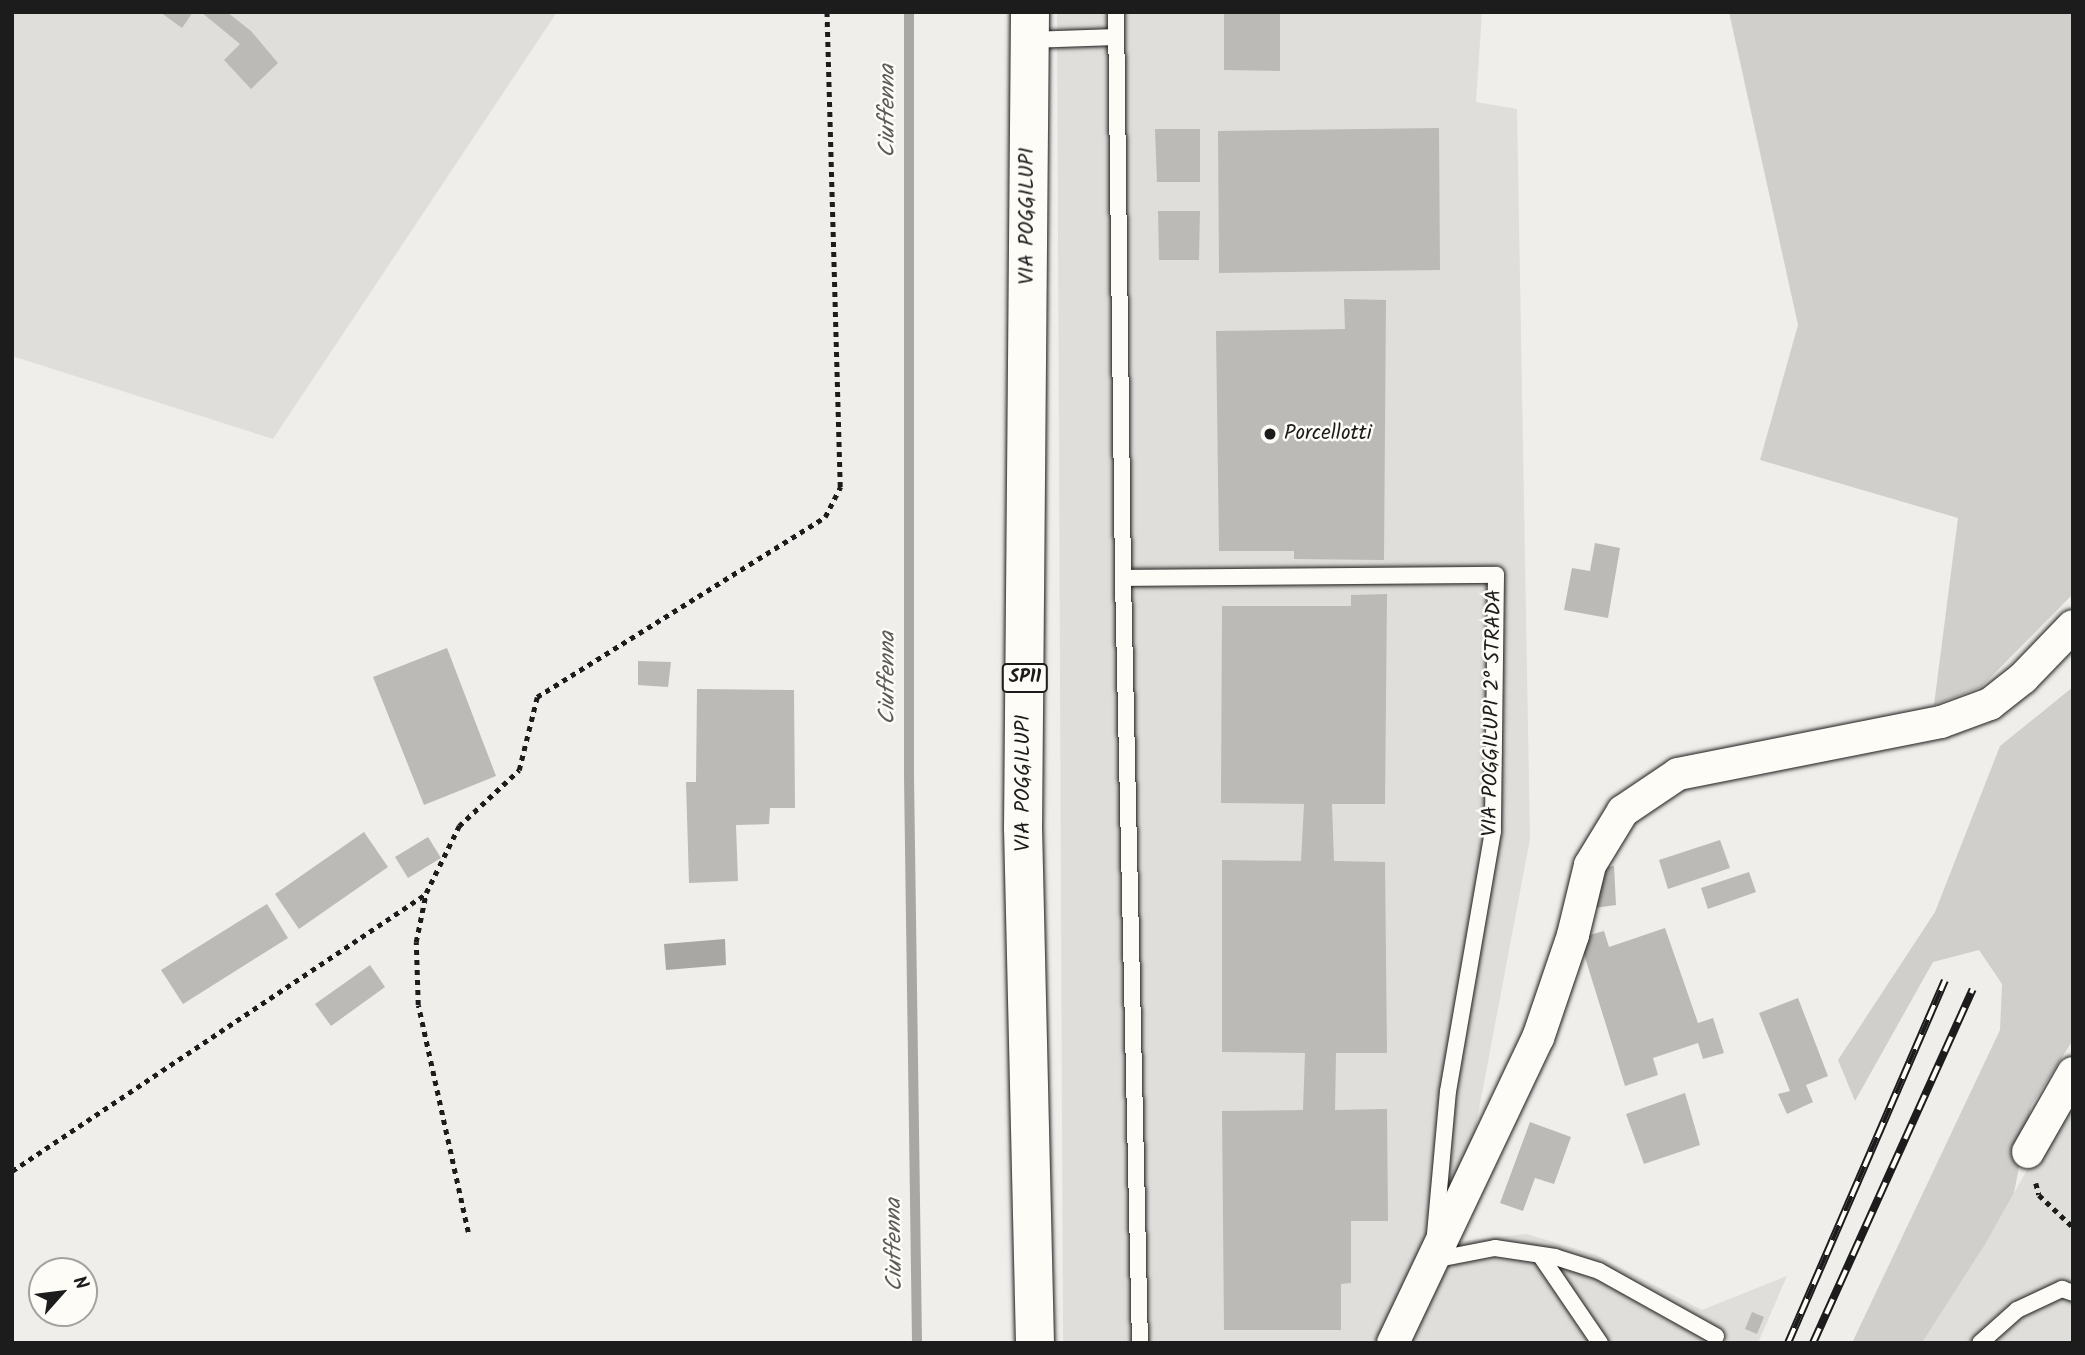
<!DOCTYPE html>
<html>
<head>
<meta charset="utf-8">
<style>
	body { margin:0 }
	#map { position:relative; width:2085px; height:1355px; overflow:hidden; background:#f0eeea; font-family:Kalam,sans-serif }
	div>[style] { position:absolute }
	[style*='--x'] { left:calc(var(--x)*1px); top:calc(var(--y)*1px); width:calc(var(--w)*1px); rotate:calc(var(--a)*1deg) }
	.built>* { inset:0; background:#e0deda }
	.green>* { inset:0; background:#d0cfcc }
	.water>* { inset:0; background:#a8a7a3 }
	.stream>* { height:10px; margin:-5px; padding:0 5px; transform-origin:5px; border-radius:5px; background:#a8a7a3 }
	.building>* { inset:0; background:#bbbab6 }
	.path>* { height:4.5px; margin-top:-2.25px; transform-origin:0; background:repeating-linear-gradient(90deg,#1c1c1c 0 5px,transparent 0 10px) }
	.roads { filter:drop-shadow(0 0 2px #1c1c1c) drop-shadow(0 0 2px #1c1c1c) }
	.lane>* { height:16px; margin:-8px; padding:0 8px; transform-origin:8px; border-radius:8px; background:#fdfcf7 }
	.street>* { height:32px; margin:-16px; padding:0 16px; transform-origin:16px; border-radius:16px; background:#fdfcf7 }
	.primary>* { height:38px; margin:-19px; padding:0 19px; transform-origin:19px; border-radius:19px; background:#fdfcf7 }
	.rail>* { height:8px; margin-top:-4px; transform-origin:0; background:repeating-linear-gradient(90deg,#fdfcf7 0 16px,#1c1c1c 0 32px); box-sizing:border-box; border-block:2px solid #1c1c1c }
	.dots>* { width:19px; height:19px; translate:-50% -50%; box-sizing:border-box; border:4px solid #fdfcf7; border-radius:50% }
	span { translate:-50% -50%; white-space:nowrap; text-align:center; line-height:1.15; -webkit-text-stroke:5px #fdfcf7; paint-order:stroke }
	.shield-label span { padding:2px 5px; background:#fdfcf7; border:2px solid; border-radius:5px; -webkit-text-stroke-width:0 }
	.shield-label { font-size:19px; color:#1c1c1c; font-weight:700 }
	.street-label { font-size:21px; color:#1c1c1c }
	.poi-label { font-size:21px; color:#1c1c1c }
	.left { translate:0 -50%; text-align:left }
	.water-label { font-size:23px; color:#5b5b59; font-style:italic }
	.frame { position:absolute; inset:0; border:14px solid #1c1c1c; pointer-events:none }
	.north { position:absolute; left:28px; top:1257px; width:70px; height:70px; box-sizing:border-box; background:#fdfcf7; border:2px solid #a3a29f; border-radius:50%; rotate:62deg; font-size:19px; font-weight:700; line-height:28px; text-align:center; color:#1c1c1c }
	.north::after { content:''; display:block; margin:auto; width:24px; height:32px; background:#1c1c1c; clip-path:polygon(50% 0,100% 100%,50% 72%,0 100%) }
</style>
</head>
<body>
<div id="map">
	<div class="built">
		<div style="clip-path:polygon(12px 12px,557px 12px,273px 439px,12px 356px)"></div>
		<div style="clip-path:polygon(1057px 12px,1482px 12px,1476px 102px,1517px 109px,1530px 839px,1454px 1242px,1527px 1234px,1596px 1255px,1702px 1310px,1787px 1276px,1758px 1343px,1063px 1343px)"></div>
		<div style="clip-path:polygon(2073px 1088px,2073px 1343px,1922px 1343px,1986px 1243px)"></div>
	</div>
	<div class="green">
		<div style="clip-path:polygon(1729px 12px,2073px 12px,2073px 594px,1981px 687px,1934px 705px,1958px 518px,1760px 460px,1798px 325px)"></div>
		<div style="clip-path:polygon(2073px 687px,2073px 1040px,2031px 1106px,2014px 1193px,1986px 1243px,1922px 1343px,1852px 1343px,2000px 1030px,2002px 984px,1979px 950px,1933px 962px,1855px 1101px,1838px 1060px,1935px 912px,2000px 746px)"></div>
	</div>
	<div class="water">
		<div style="clip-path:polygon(725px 939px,726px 965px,666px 970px,664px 944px)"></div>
	</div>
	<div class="stream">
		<div style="--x:909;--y:12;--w:764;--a:90"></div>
		<div style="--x:909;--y:776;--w:567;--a:89.19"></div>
	</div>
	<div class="building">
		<div style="clip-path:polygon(160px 12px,193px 12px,182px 28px)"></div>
		<div style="clip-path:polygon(201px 12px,227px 12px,251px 31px,278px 63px,251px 89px,224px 60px,240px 44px)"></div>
		<div style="clip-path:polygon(1224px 12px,1280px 12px,1280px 71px,1224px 70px)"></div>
		<div style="clip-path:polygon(1439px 128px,1440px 270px,1219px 273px,1218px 131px)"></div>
		<div style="clip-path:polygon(1155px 129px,1200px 129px,1200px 182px,1157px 182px)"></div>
		<div style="clip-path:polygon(1158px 211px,1200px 211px,1199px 260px,1159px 260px)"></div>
		<div style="clip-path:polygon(1344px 299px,1386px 300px,1384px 560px,1294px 559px,1294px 551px,1219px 551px,1216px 331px,1345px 329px)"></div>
		<div style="clip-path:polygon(1595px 543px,1620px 548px,1608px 618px,1564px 610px,1572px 568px,1590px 571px)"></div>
		<div style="clip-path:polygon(1387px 594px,1385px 804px,1332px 804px,1334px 861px,1385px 862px,1387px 1053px,1336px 1053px,1335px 1110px,1387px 1109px,1388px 1221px,1351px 1221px,1351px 1283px,1341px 1284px,1341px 1330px,1224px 1330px,1222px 1111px,1303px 1110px,1305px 1053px,1222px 1052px,1222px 860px,1301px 861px,1304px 804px,1221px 803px,1222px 606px,1351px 606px,1351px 595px)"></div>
		<div style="clip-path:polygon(447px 648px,496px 776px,424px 805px,373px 677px)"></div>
		<div style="clip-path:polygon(638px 661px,671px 662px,668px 687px,638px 685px)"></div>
		<div style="clip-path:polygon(697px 689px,794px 690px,795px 808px,770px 808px,769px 824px,736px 825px,738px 881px,689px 883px,686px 782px,696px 782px)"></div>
		<div style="clip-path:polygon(364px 832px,388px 867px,299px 929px,275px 894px)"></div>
		<div style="clip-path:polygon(428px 837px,441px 858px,408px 878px,395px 857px)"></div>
		<div style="clip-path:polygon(1720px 840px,1730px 868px,1668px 889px,1659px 860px)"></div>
		<div style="clip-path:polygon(1614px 866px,1616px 905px,1587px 909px,1601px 868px)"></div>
		<div style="clip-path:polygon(1749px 872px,1756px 892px,1708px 909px,1701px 888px)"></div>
		<div style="clip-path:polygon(267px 904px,288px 938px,183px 1004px,161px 970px)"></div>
		<div style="clip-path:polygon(1665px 928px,1698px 1023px,1713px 1018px,1724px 1053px,1703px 1059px,1698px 1043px,1653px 1058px,1658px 1075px,1625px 1086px,1579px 938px,1604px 931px,1609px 947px)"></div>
		<div style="clip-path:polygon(370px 965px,385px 987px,331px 1026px,315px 1004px)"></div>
		<div style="clip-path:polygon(1798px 998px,1828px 1076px,1806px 1085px,1813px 1102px,1787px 1114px,1778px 1094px,1790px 1091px,1759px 1013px)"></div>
		<div style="clip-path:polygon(1685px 1093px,1700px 1145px,1644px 1164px,1626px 1114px)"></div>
		<div style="clip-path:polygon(1530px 1122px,1571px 1137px,1554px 1184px,1535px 1178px,1523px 1211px,1500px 1203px)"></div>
		<div style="clip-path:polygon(1752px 1312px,1764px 1317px,1757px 1334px,1745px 1329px)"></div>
	</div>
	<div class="path">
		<div style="--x:12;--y:1171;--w:497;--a:-33.8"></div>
		<div style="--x:2036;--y:1183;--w:12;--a:76"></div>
		<div style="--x:2039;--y:1195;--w:47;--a:43.3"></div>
		<div style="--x:468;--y:1232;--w:232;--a:-102.4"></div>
		<div style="--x:418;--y:1005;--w:63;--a:-91.8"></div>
		<div style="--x:416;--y:942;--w:50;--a:-78.5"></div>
		<div style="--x:426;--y:893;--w:75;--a:-63.8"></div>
		<div style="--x:459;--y:826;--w:82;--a:-43"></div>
		<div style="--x:519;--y:770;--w:75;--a:-76.1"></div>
		<div style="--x:537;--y:697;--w:340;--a:-32"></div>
		<div style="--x:825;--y:517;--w:34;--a:-63"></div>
		<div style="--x:840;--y:487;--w:475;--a:-91.6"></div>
	</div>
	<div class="roads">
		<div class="lane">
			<div style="--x:1116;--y:12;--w:566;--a:89.29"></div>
			<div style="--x:1123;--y:578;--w:765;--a:88.73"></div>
			<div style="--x:1029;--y:40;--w:87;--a:-2"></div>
			<div style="--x:1123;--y:578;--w:373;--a:-0.5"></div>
			<div style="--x:1496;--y:575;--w:256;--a:90.7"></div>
			<div style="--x:1493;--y:831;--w:264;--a:99.8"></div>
			<div style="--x:1448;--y:1091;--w:145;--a:95.2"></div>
			<div style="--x:1540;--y:1255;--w:107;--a:55.7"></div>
			<div style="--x:1433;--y:1260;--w:63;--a:-11"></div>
			<div style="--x:1495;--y:1248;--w:61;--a:8.5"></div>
			<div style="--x:1555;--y:1257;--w:46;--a:17.7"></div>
			<div style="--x:1599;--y:1271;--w:134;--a:29.1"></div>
			<div style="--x:1980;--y:1343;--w:50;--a:-41.7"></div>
			<div style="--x:2017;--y:1310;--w:50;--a:-25"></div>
			<div style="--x:2062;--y:1289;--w:12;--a:20"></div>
		</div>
		<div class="street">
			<div style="--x:2028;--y:1152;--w:91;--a:-60.3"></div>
			<div style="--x:1393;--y:1343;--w:338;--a:-64.6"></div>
			<div style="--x:1538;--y:1038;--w:109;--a:-71.2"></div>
			<div style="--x:1573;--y:935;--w:72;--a:-76.3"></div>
			<div style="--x:1590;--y:865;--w:63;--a:-58.6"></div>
			<div style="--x:1623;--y:811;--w:66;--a:-33.9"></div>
			<div style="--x:1678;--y:774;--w:268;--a:-11.2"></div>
			<div style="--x:1941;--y:722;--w:52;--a:-20.2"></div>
			<div style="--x:1990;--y:704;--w:42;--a:-38.2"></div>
			<div style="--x:2023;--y:678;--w:72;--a:-46.1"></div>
		</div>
		<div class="primary">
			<div style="--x:1030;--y:12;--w:815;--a:90.49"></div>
			<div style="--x:1023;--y:827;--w:516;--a:88.67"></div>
		</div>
	</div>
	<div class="rail">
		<div style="--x:1788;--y:1343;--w:395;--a:-66.6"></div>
		<div style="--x:1813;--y:1343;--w:388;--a:-65.7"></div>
	</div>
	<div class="dots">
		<div style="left:1270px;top:434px;background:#1c1c1c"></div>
	</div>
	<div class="shield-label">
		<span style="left:1025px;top:678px">SP11</span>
	</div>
	<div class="street-label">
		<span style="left:1028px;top:216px;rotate:-90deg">VIA POGGILUPI</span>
		<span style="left:1493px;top:713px;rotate:-89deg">VIA POGGILUPI 2° STRADA</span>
		<span style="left:1024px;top:783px;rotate:-90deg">VIA POGGILUPI</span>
	</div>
	<div class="poi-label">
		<span class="left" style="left:1284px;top:434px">Porcellotti</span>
	</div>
	<div class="water-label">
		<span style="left:888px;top:111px;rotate:-90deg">Ciuffenna</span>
		<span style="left:888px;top:678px;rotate:-90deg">Ciuffenna</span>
		<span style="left:895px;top:1245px;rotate:-91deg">Ciuffenna</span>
	</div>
	<div class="frame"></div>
	<div class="north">N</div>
</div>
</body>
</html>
